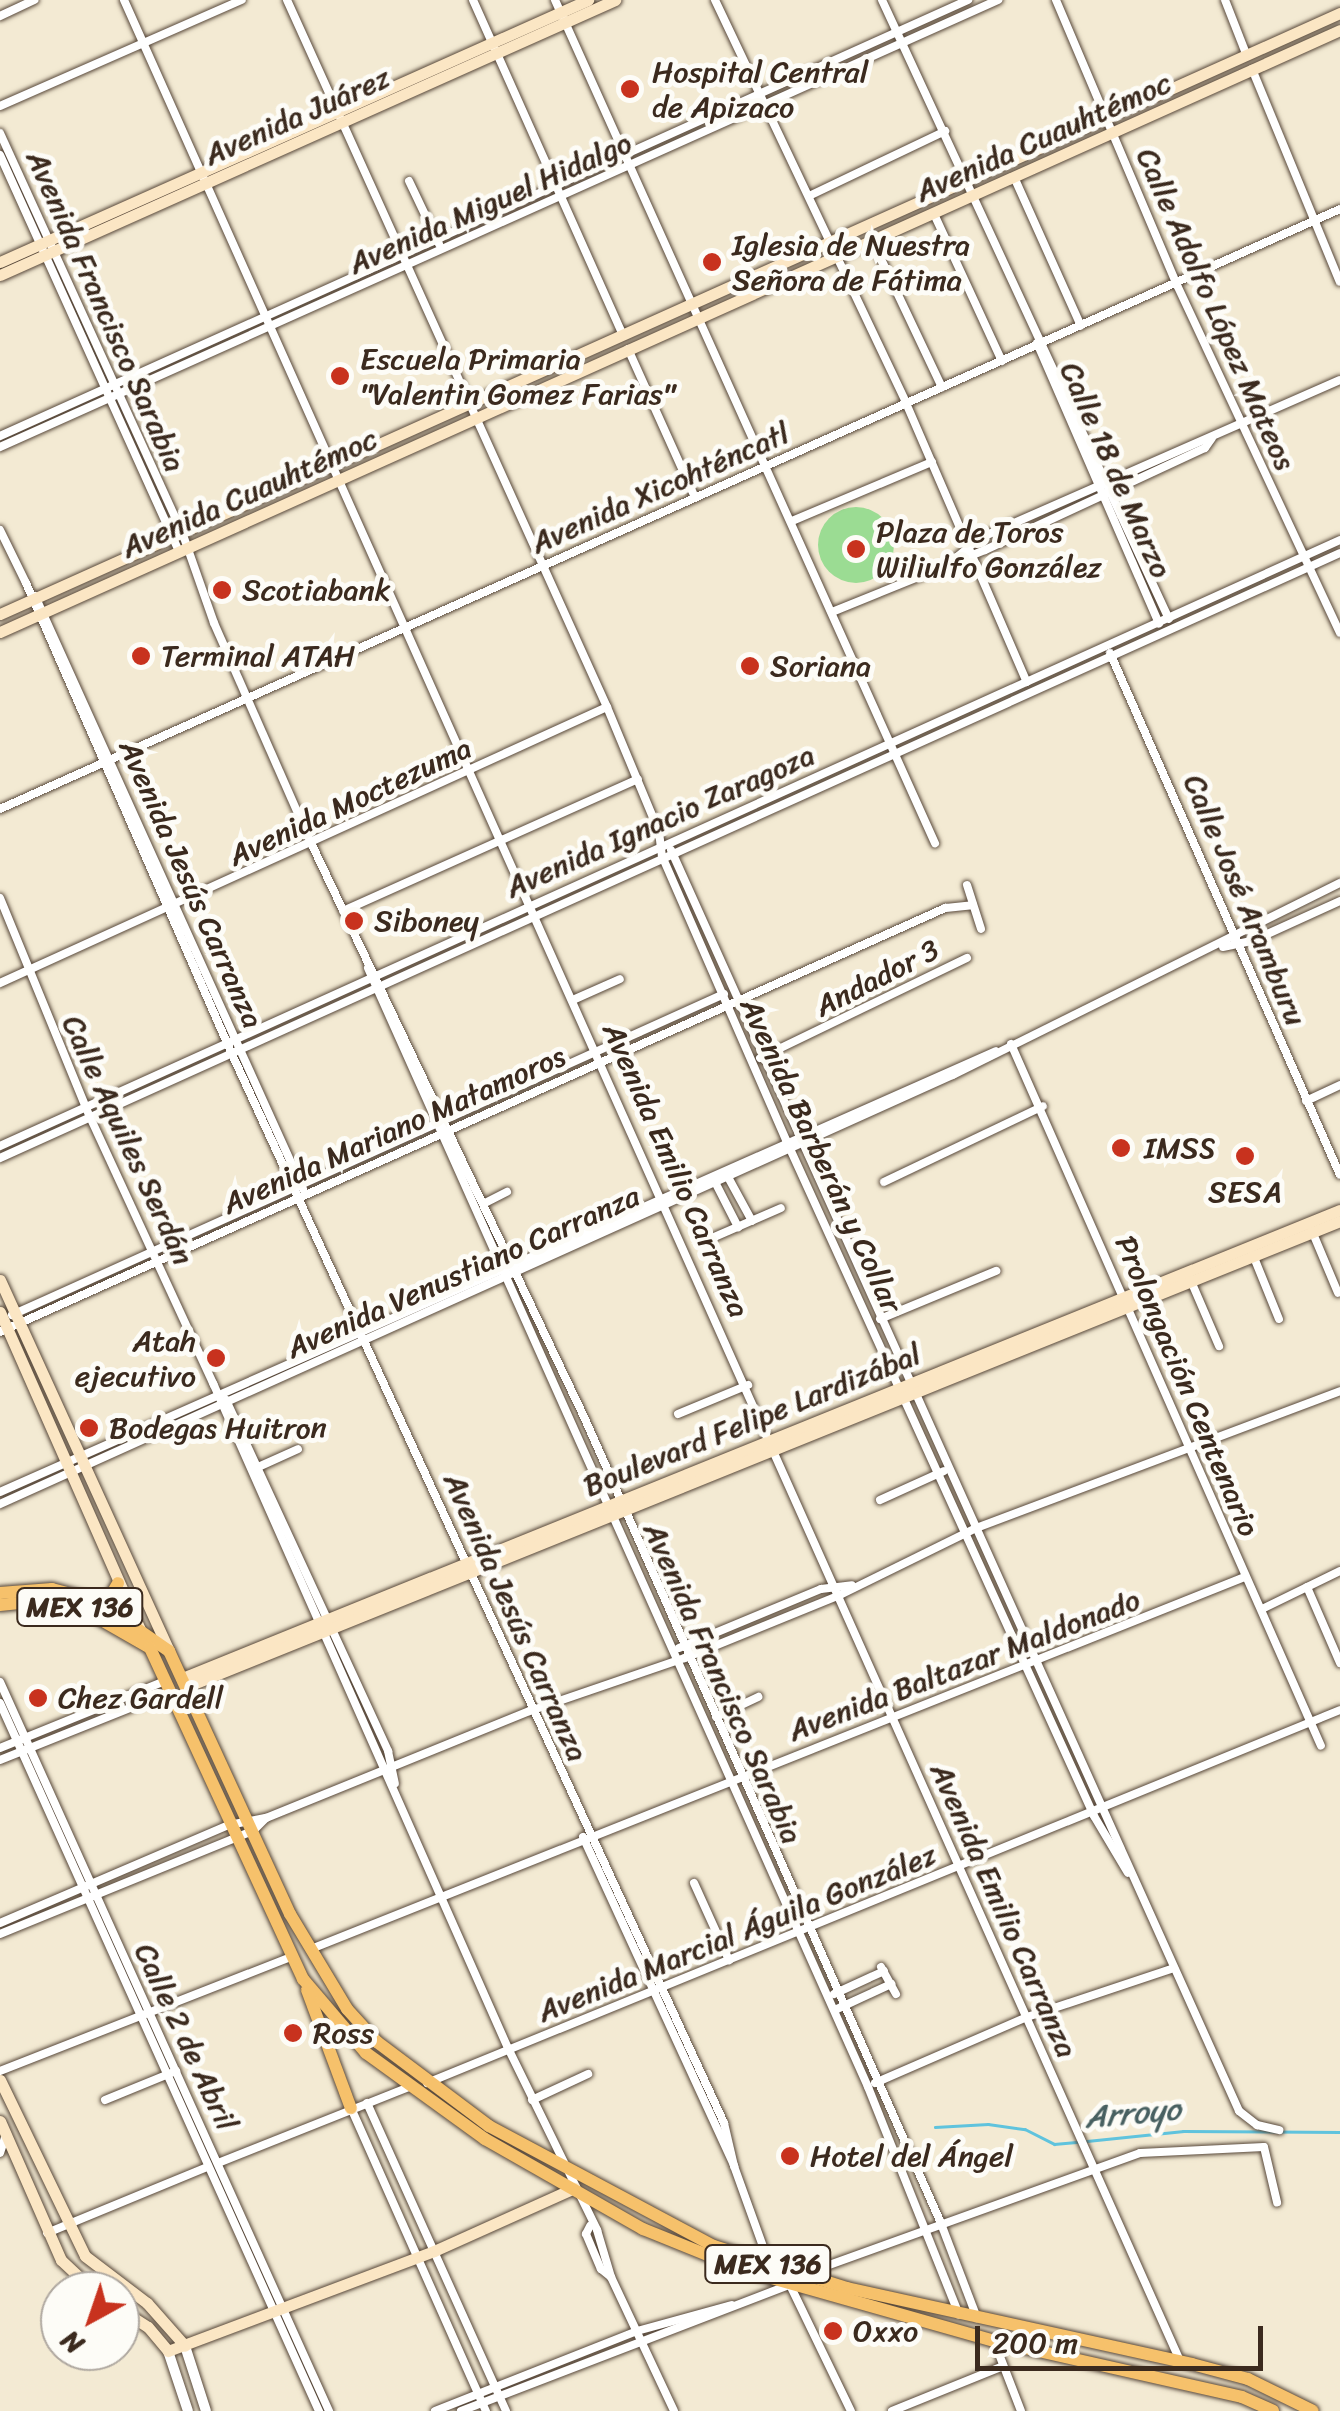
<!DOCTYPE html>
<html>
<head>
<meta charset="utf-8">
<style>
	body { margin:0 }
	#map { position:relative; width:1340px; height:2411px; overflow:hidden; background:#f3ead3; font-family:Sriracha,sans-serif }
	div>[style] { position:absolute }
	[style*='--x'] { left:calc(var(--x)*1px); top:calc(var(--y)*1px); width:calc(var(--w)*1px); rotate:calc(var(--a)*1deg) }
	.green>* { inset:0; background:#9bdc93 }
	.round { border-radius:50% }
	.stream>* { height:2.5px; margin:-1.25px; padding:0 1.25px; transform-origin:1.25px; border-radius:1.25px; background:#5fc3dd }
	.roads { filter:drop-shadow(0 0 2px #574739) drop-shadow(0 0 2px #574739) }
	.minor>* { height:8px; margin:-4px; padding:0 4px; transform-origin:4px; border-radius:4px; background:#fff }
	.tertiary>* { height:10px; margin:-5px; padding:0 5px; transform-origin:5px; border-radius:5px; background:#fff }
	.secondary>* { height:11px; margin:-5.5px; padding:0 5.5px; transform-origin:5.5px; border-radius:5.5px; background:#fbe6c4 }
	.primary>* { height:12px; margin:-6px; padding:0 6px; transform-origin:6px; border-radius:6px; background:#f6c16b }
	.dots>* { width:28px; height:28px; translate:-50% -50%; box-sizing:border-box; border:5px solid #fdfcf7; border-radius:50% }
	span { translate:-50% -50%; white-space:nowrap; text-align:center; line-height:1.15; -webkit-text-stroke:10px #fdfcf7; paint-order:stroke }
	.shield-label span { padding:2px 8px; background:#fdfcf7; border:2px solid; border-radius:8px; -webkit-text-stroke-width:0 }
	.shield-label { font-size:28px; color:#3b2a1e; font-weight:700 }
	.poi-label { font-size:30px; color:#3b2a1e }
	.left { translate:0 -50%; text-align:left }
	.right { translate:-100% -50%; text-align:right }
	.street-label { font-size:30px; color:#3b2a1e }
	.water-label { font-size:32px; color:#486061; font-style:italic }
	.north { position:absolute; left:40px; top:2271px; width:100px; height:100px; box-sizing:border-box; background:#fdfcf7; border:2px solid #afa8a0; border-radius:50%; rotate:220deg; font-size:28px; font-weight:700; line-height:40px; text-align:center; color:#3b2a1e }
	.north::after { content:''; display:block; margin:auto; width:35px; height:45px; background:#c8321e; clip-path:polygon(50% 0,100% 100%,50% 72%,0 100%) }
	.scale { position:absolute; left:975px; top:2326px; width:288px; height:45px; box-sizing:border-box; border:5px solid #3b2a1e; border-top:0; padding-left:12px; font-size:30px; line-height:35px; white-space:nowrap; color:#3b2a1e; -webkit-text-stroke:8px #fdfcf7; paint-order:stroke }
</style>
</head>
<body>
<div id="map">
	<div class="green">
		<div class="round" style="left:818px;top:507px;width:76px;height:76px"></div>
	</div>
	<div class="stream">
		<div style="--x:935;--y:2127;--w:53;--a:-3.2"></div>
		<div style="--x:988;--y:2124;--w:37;--a:8"></div>
		<div style="--x:1025;--y:2129;--w:33;--a:27"></div>
		<div style="--x:1054;--y:2144;--w:25;--a:-5"></div>
		<div style="--x:1087;--y:2141;--w:97;--a:-5.9"></div>
		<div style="--x:1183;--y:2131;--w:157;--a:0.4"></div>
	</div>
	<div class="roads">
		<div class="minor">
			<div style="--x:124;--y:0;--w:2586;--a:65.9"></div>
			<div style="--x:287;--y:0;--w:776;--a:65.65"></div>
			<div style="--x:607;--y:707;--w:135;--a:67.4"></div>
			<div style="--x:659;--y:832;--w:24;--a:83"></div>
			<div style="--x:662;--y:856;--w:310;--a:66.4"></div>
			<div style="--x:786;--y:1140;--w:743;--a:65.5"></div>
			<div style="--x:1094;--y:1816;--w:66;--a:59.2"></div>
			<div style="--x:473;--y:0;--w:368;--a:65.9"></div>
			<div style="--x:555;--y:0;--w:925;--a:65.74"></div>
			<div style="--x:715;--y:0;--w:446;--a:64.6"></div>
			<div style="--x:906;--y:403;--w:304;--a:66.6"></div>
			<div style="--x:882;--y:0;--w:682;--a:65.13"></div>
			<div style="--x:1056;--y:0;--w:310;--a:67"></div>
			<div style="--x:1177;--y:285;--w:384;--a:64.9"></div>
			<div style="--x:1225;--y:0;--w:60;--a:68.6"></div>
			<div style="--x:0;--y:16;--w:38;--a:-25"></div>
			<div style="--x:1252;--y:69;--w:230;--a:67.6"></div>
			<div style="--x:0;--y:106;--w:264;--a:-23.7"></div>
			<div style="--x:0;--y:133;--w:439;--a:65.5"></div>
			<div style="--x:182;--y:532;--w:96;--a:70.6"></div>
			<div style="--x:214;--y:623;--w:243;--a:66.2"></div>
			<div style="--x:312;--y:845;--w:636;--a:64.56"></div>
			<div style="--x:585;--y:1419;--w:877;--a:66.12"></div>
			<div style="--x:940;--y:2221;--w:104;--a:69.1"></div>
			<div style="--x:0;--y:155;--w:435;--a:65.7"></div>
			<div style="--x:1014;--y:177;--w:163;--a:65.8"></div>
			<div style="--x:409;--y:181;--w:70;--a:64.5"></div>
			<div style="--x:809;--y:196;--w:151;--a:-25.5"></div>
			<div style="--x:934;--y:214;--w:162;--a:65.2"></div>
			<div style="--x:873;--y:242;--w:161;--a:64.6"></div>
			<div style="--x:1037;--y:343;--w:306;--a:66.5"></div>
			<div style="--x:628;--y:349;--w:160;--a:65.7"></div>
			<div style="--x:0;--y:436;--w:1062;--a:-24.25"></div>
			<div style="--x:0;--y:447;--w:1094;--a:-24.13"></div>
			<div style="--x:792;--y:521;--w:152;--a:-22.9"></div>
			<div style="--x:0;--y:530;--w:61;--a:63.9"></div>
			<div style="--x:957;--y:557;--w:30;--a:-40"></div>
			<div style="--x:980;--y:538;--w:393;--a:-23.7"></div>
			<div style="--x:26;--y:583;--w:512;--a:66.39"></div>
			<div style="--x:231;--y:1052;--w:1179;--a:65.28"></div>
			<div style="--x:724;--y:2123;--w:44;--a:76.9"></div>
			<div style="--x:35;--y:596;--w:651;--a:65.68"></div>
			<div style="--x:832;--y:612;--w:165;--a:-22.1"></div>
			<div style="--x:985;--y:550;--w:242;--a:-24.9"></div>
			<div style="--x:1205;--y:448;--w:12;--a:-55"></div>
			<div style="--x:1110;--y:653;--w:570;--a:66.22"></div>
			<div style="--x:0;--y:809;--w:1468;--a:-24.12"></div>
			<div style="--x:671;--y:850;--w:1383;--a:65.75"></div>
			<div style="--x:1239;--y:2111;--w:23;--a:38"></div>
			<div style="--x:1257;--y:2125;--w:23;--a:13"></div>
			<div style="--x:967;--y:885;--w:46;--a:72.3"></div>
			<div style="--x:0;--y:898;--w:237;--a:67.7"></div>
			<div style="--x:90;--y:1117;--w:295;--a:65.2"></div>
			<div style="--x:343;--y:911;--w:323;--a:-24.1"></div>
			<div style="--x:1223;--y:947;--w:30;--a:-12"></div>
			<div style="--x:1252;--y:941;--w:97;--a:-24.4"></div>
			<div style="--x:368;--y:968;--w:1226;--a:65.92"></div>
			<div style="--x:868;--y:2087;--w:245;--a:68.2"></div>
			<div style="--x:0;--y:983;--w:667;--a:-24.45"></div>
			<div style="--x:575;--y:999;--w:49;--a:-24"></div>
			<div style="--x:1011;--y:1044;--w:767;--a:66.17"></div>
			<div style="--x:760;--y:1058;--w:230;--a:-25.8"></div>
			<div style="--x:1306;--y:1101;--w:38;--a:-25"></div>
			<div style="--x:0;--y:1146;--w:1471;--a:-24.33"></div>
			<div style="--x:0;--y:1158;--w:1470;--a:-24.3"></div>
			<div style="--x:728;--y:1177;--w:50;--a:61.4"></div>
			<div style="--x:715;--y:1182;--w:51;--a:62.9"></div>
			<div style="--x:884;--y:1182;--w:176;--a:-25.5"></div>
			<div style="--x:483;--y:1204;--w:27;--a:-27"></div>
			<div style="--x:1312;--y:1231;--w:67;--a:67.2"></div>
			<div style="--x:712;--y:1238;--w:75;--a:-23.5"></div>
			<div style="--x:1253;--y:1255;--w:69;--a:67.9"></div>
			<div style="--x:1191;--y:1281;--w:71;--a:66.7"></div>
			<div style="--x:12;--y:1315;--w:781;--a:-24.27"></div>
			<div style="--x:880;--y:1319;--w:126;--a:-22.5"></div>
			<div style="--x:0;--y:1332;--w:1036;--a:-24.16"></div>
			<div style="--x:945;--y:908;--w:28;--a:-6"></div>
			<div style="--x:213;--y:1383;--w:727;--a:66.08"></div>
			<div style="--x:508;--y:2048;--w:203;--a:63.9"></div>
			<div style="--x:597;--y:2230;--w:49;--a:73.4"></div>
			<div style="--x:226;--y:1400;--w:387;--a:65.2"></div>
			<div style="--x:388;--y:1751;--w:33;--a:78"></div>
			<div style="--x:678;--y:1414;--w:76;--a:-22.5"></div>
			<div style="--x:256;--y:1468;--w:46;--a:-24.3"></div>
			<div style="--x:0;--y:1492;--w:1089;--a:-23.88"></div>
			<div style="--x:880;--y:1500;--w:70;--a:-24.4"></div>
			<div style="--x:0;--y:1504;--w:1045;--a:-24.24"></div>
			<div style="--x:953;--y:1075;--w:432;--a:-26.4"></div>
			<div style="--x:1307;--y:1587;--w:83;--a:66.5"></div>
			<div style="--x:1262;--y:1609;--w:87;--a:-26"></div>
			<div style="--x:679;--y:1648;--w:154;--a:-22.6"></div>
			<div style="--x:821;--y:1589;--w:31;--a:-7"></div>
			<div style="--x:0;--y:1682;--w:800;--a:65.71"></div>
			<div style="--x:0;--y:1703;--w:777;--a:65.75"></div>
			<div style="--x:716;--y:1717;--w:47;--a:-25.5"></div>
			<div style="--x:0;--y:1748;--w:178;--a:-22.1"></div>
			<div style="--x:0;--y:1760;--w:183;--a:-21.8"></div>
			<div style="--x:583;--y:1837;--w:362;--a:65.3"></div>
			<div style="--x:734;--y:2166;--w:103;--a:70.2"></div>
			<div style="--x:694;--y:1883;--w:85;--a:65.6"></div>
			<div style="--x:0;--y:1923;--w:249;--a:-23.2"></div>
			<div style="--x:229;--y:1825;--w:38;--a:-11"></div>
			<div style="--x:266;--y:1818;--w:285;--a:-22.1"></div>
			<div style="--x:530;--y:1711;--w:164;--a:-18.9"></div>
			<div style="--x:685;--y:1658;--w:167;--a:-22.1"></div>
			<div style="--x:840;--y:1595;--w:152;--a:-26.2"></div>
			<div style="--x:976;--y:1528;--w:389;--a:-20.6"></div>
			<div style="--x:0;--y:1934;--w:273;--a:-22.2"></div>
			<div style="--x:253;--y:1831;--w:17;--a:-45"></div>
			<div style="--x:311;--y:1949;--w:1005;--a:-21.72"></div>
			<div style="--x:881;--y:1967;--w:31;--a:61"></div>
			<div style="--x:834;--y:1994;--w:55;--a:-24.7"></div>
			<div style="--x:837;--y:2009;--w:60;--a:-24.8"></div>
			<div style="--x:0;--y:2071;--w:310;--a:-21.4"></div>
			<div style="--x:427;--y:2083;--w:986;--a:-22.22"></div>
			<div style="--x:875;--y:2083;--w:166;--a:-23.5"></div>
			<div style="--x:1027;--y:2017;--w:155;--a:-18.4"></div>
			<div style="--x:105;--y:2100;--w:77;--a:-22.2"></div>
			<div style="--x:532;--y:2100;--w:62;--a:-24.9"></div>
			<div style="--x:367;--y:2103;--w:338;--a:65.7"></div>
			<div style="--x:351;--y:2108;--w:332;--a:66"></div>
			<div style="--x:0;--y:2153;--w:19;--a:-72"></div>
			<div style="--x:218;--y:2163;--w:206;--a:-21.7"></div>
			<div style="--x:590;--y:2226;--w:9;--a:117"></div>
			<div style="--x:586;--y:2234;--w:38;--a:67"></div>
			<div style="--x:601;--y:2269;--w:13;--a:39"></div>
			<div style="--x:611;--y:2277;--w:148;--a:64.8"></div>
			<div style="--x:47;--y:2233;--w:171;--a:-22.4"></div>
			<div style="--x:807;--y:2273;--w:354;--a:-19.8"></div>
			<div style="--x:1140;--y:2153;--w:124;--a:-2.8"></div>
			<div style="--x:1264;--y:2147;--w:57;--a:76.7"></div>
			<div style="--x:994;--y:2341;--w:75;--a:68.9"></div>
			<div style="--x:435;--y:2411;--w:217;--a:-21.6"></div>
			<div style="--x:637;--y:2331;--w:98;--a:-15.3"></div>
			<div style="--x:461;--y:2411;--w:352;--a:-21"></div>
			<div style="--x:790;--y:2285;--w:140;--a:64.2"></div>
			<div style="--x:892;--y:2411;--w:118;--a:-22"></div>
		</div>
		<div class="tertiary">
			<div style="--x:185;--y:2346;--w:68;--a:72.1"></div>
			<div style="--x:168;--y:2351;--w:63;--a:71.6"></div>
		</div>
		<div class="secondary">
			<div style="--x:0;--y:262;--w:644;--a:-24.02"></div>
			<div style="--x:0;--y:275;--w:674;--a:-24.09"></div>
			<div style="--x:0;--y:614;--w:1469;--a:-24.16"></div>
			<div style="--x:0;--y:632;--w:1469;--a:-24.19"></div>
			<div style="--x:0;--y:1280;--w:408;--a:65.5"></div>
			<div style="--x:0;--y:1312;--w:349;--a:66.2"></div>
			<div style="--x:182;--y:1678;--w:1249;--a:-22.01"></div>
			<div style="--x:186;--y:1687;--w:1245;--a:-21.99"></div>
			<div style="--x:0;--y:2080;--w:195;--a:64.2"></div>
			<div style="--x:85;--y:2256;--w:78;--a:37.2"></div>
			<div style="--x:147;--y:2303;--w:57;--a:48.5"></div>
			<div style="--x:0;--y:2121;--w:152;--a:66.3"></div>
			<div style="--x:61;--y:2260;--w:45;--a:43.2"></div>
			<div style="--x:120;--y:2309;--w:33;--a:33"></div>
			<div style="--x:148;--y:2327;--w:31;--a:50"></div>
			<div style="--x:168;--y:2351;--w:284;--a:-20.6"></div>
			<div style="--x:434;--y:2251;--w:154;--a:-24.2"></div>
		</div>
		<div class="primary">
			<div style="--x:0;--y:1593;--w:52;--a:-4.4"></div>
			<div style="--x:52;--y:1589;--w:47;--a:14.9"></div>
			<div style="--x:97;--y:1601;--w:88;--a:34.8"></div>
			<div style="--x:169;--y:1651;--w:289;--a:65.3"></div>
			<div style="--x:290;--y:1914;--w:111;--a:59"></div>
			<div style="--x:347;--y:2009;--w:45;--a:47.7"></div>
			<div style="--x:377;--y:2042;--w:140;--a:36.9"></div>
			<div style="--x:489;--y:2126;--w:255;--a:28.1"></div>
			<div style="--x:714;--y:2246;--w:139;--a:17.5"></div>
			<div style="--x:847;--y:2288;--w:353;--a:12.4"></div>
			<div style="--x:1192;--y:2364;--w:58;--a:15"></div>
			<div style="--x:1248;--y:2379;--w:72;--a:26.2"></div>
			<div style="--x:97;--y:1601;--w:14;--a:-17"></div>
			<div style="--x:110;--y:1597;--w:16;--a:-60"></div>
			<div style="--x:0;--y:1605;--w:48;--a:-5.9"></div>
			<div style="--x:48;--y:1600;--w:30;--a:12"></div>
			<div style="--x:77;--y:1606;--w:84;--a:29.9"></div>
			<div style="--x:150;--y:1648;--w:365;--a:65.2"></div>
			<div style="--x:303;--y:1979;--w:97;--a:49.6"></div>
			<div style="--x:366;--y:2053;--w:147;--a:35.9"></div>
			<div style="--x:485;--y:2139;--w:182;--a:29.7"></div>
			<div style="--x:643;--y:2229;--w:112;--a:22"></div>
			<div style="--x:747;--y:2271;--w:257;--a:15.8"></div>
			<div style="--x:994;--y:2341;--w:254;--a:12.7"></div>
			<div style="--x:1242;--y:2397;--w:34;--a:24"></div>
			<div style="--x:307;--y:1990;--w:126;--a:69.6"></div>
		</div>
	</div>
	<div class="dots">
		<div style="left:630px;top:89px;background:#c8321e"></div>
		<div style="left:712px;top:262px;background:#c8321e"></div>
		<div style="left:340px;top:376px;background:#c8321e"></div>
		<div style="left:856px;top:549px;background:#c8321e"></div>
		<div style="left:222px;top:590px;background:#c8321e"></div>
		<div style="left:141px;top:656px;background:#c8321e"></div>
		<div style="left:750px;top:666px;background:#c8321e"></div>
		<div style="left:354px;top:921px;background:#c8321e"></div>
		<div style="left:1121px;top:1148px;background:#c8321e"></div>
		<div style="left:1245px;top:1156px;background:#c8321e"></div>
		<div style="left:216px;top:1358px;background:#c8321e"></div>
		<div style="left:89px;top:1428px;background:#c8321e"></div>
		<div style="left:38px;top:1698px;background:#c8321e"></div>
		<div style="left:293px;top:2033px;background:#c8321e"></div>
		<div style="left:790px;top:2156px;background:#c8321e"></div>
		<div style="left:833px;top:2331px;background:#c8321e"></div>
	</div>
	<div class="shield-label">
		<span style="left:80px;top:1607px">MEX 136</span>
		<span style="left:768px;top:2264px">MEX 136</span>
	</div>
	<div class="poi-label">
		<span class="left" style="left:652px;top:89px">Hospital Central<br>de Apizaco</span>
		<span class="left" style="left:732px;top:262px">Iglesia de Nuestra<br>Señora de Fátima</span>
		<span class="left" style="left:360px;top:376px">Escuela Primaria<br>"Valentin Gomez Farias"</span>
		<span class="left" style="left:876px;top:549px">Plaza de Toros<br>Wiliulfo González</span>
		<span class="left" style="left:242px;top:590px">Scotiabank</span>
		<span class="left" style="left:161px;top:656px">Terminal ATAH</span>
		<span class="left" style="left:770px;top:666px">Soriana</span>
		<span class="left" style="left:374px;top:921px">Siboney</span>
		<span class="left" style="left:1144px;top:1148px">IMSS</span>
		<span style="left:1245px;top:1192px">SESA</span>
		<span class="right" style="left:196px;top:1358px">Atah<br>ejecutivo</span>
		<span class="left" style="left:109px;top:1428px">Bodegas Huitron</span>
		<span class="left" style="left:58px;top:1698px">Chez Gardell</span>
		<span class="left" style="left:313px;top:2033px">Ross</span>
		<span class="left" style="left:810px;top:2156px">Hotel del Ángel</span>
		<span class="left" style="left:853px;top:2331px">Oxxo</span>
	</div>
	<div class="street-label">
		<span style="left:297px;top:116px;rotate:-24deg">Avenida Juárez</span>
		<span style="left:1043px;top:137px;rotate:-24deg">Avenida Cuauhtémoc</span>
		<span style="left:490px;top:203px;rotate:-24deg">Avenida Miguel Hidalgo</span>
		<span style="left:1216px;top:309px;rotate:66deg">Calle Adolfo López Mateos</span>
		<span style="left:106px;top:311px;rotate:66deg">Avenida Francisco Sarabia</span>
		<span style="left:1116px;top:470px;rotate:66deg">Calle 18 de Marzo</span>
		<span style="left:660px;top:488px;rotate:-24deg">Avenida Xicohténcatl</span>
		<span style="left:249px;top:493px;rotate:-24deg">Avenida Cuauhtémoc</span>
		<span style="left:350px;top:802px;rotate:-25deg">Avenida Moctezuma</span>
		<span style="left:660px;top:821px;rotate:-24deg">Avenida Ignacio Zaragoza</span>
		<span style="left:191px;top:884px;rotate:66deg">Avenida Jesús Carranza</span>
		<span style="left:1245px;top:900px;rotate:67deg">Calle José Aramburu</span>
		<span style="left:877px;top:978px;rotate:-27deg">Andador 3</span>
		<span style="left:394px;top:1130px;rotate:-24deg">Avenida Mariano Matamoros</span>
		<span style="left:128px;top:1140px;rotate:65deg">Calle Aquiles Serdán</span>
		<span style="left:821px;top:1155px;rotate:65deg">Avenida Barberán y Collar</span>
		<span style="left:676px;top:1170px;rotate:66deg">Avenida Emilio Carranza</span>
		<span style="left:463px;top:1272px;rotate:-24deg">Avenida Venustiano Carranza</span>
		<span style="left:1187px;top:1386px;rotate:67deg">Prolongación Centenario</span>
		<span style="left:752px;top:1420px;rotate:-22deg">Boulevard Felipe Lardizábal</span>
		<span style="left:516px;top:1617px;rotate:66deg">Avenida Jesús Carranza</span>
		<span style="left:964px;top:1665px;rotate:-21deg">Avenida Baltazar Maldonado</span>
		<span style="left:723px;top:1683px;rotate:66deg">Avenida Francisco Sarabia</span>
		<span style="left:1004px;top:1910px;rotate:66deg">Avenida Emilio Carranza</span>
		<span style="left:737px;top:1933px;rotate:-22deg">Avenida Marcial Águila González</span>
		<span style="left:186px;top:2037px;rotate:65deg">Calle 2 de Abril</span>
	</div>
	<div class="water-label">
		<span style="left:1133px;top:2114px;rotate:-5deg">Arroyo</span>
	</div>
	<div class="north">N</div>
	<div class="scale">200 m</div>
</div>
</body>
</html>
